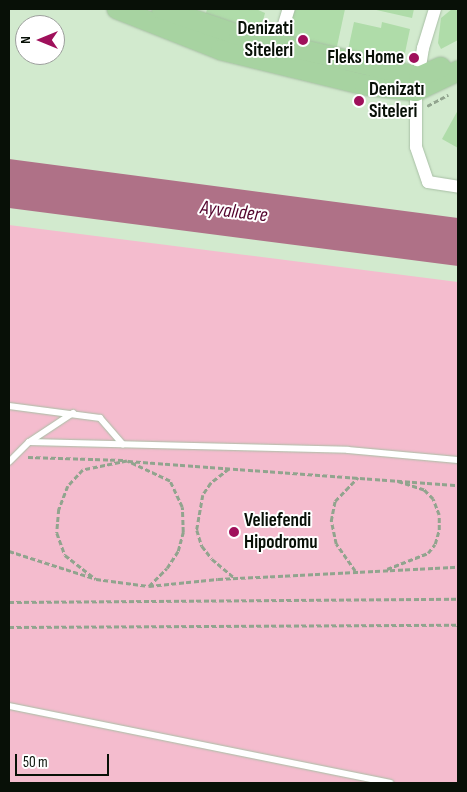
<!DOCTYPE html>
<html>
<head>
<meta charset="utf-8">
<style>
	body { margin:0 }
	#map { position:relative; width:467px; height:792px; overflow:hidden; background:#d2eace; font-family:"Sofia Sans Condensed",sans-serif }
	div>[style] { position:absolute }
	[style*='--x'] { left:calc(var(--x)*1px); top:calc(var(--y)*1px); width:calc(var(--w)*1px); rotate:calc(var(--a)*1deg) }
	.green>* { inset:0; background:#f4bcce }
	.water>* { inset:0; background:#af7187 }
	.building>* { inset:0; background:#afdca9 }
	.path>* { height:2.5px; margin-top:-1.25px; transform-origin:0; background:repeating-linear-gradient(90deg,#91a48e 0 5px,transparent 0 7.5px) }
	.roads { filter:drop-shadow(0 0 1px #a8bfa5) drop-shadow(0 0 1px #a8bfa5) }
	.lane>* { height:6px; margin:-3px; padding:0 3px; transform-origin:3px; border-radius:3px; background:#fff }
	.street>* { height:12px; margin:-6px; padding:0 6px; transform-origin:6px; border-radius:6px; background:#fff }
	.primary>* { height:20px; margin:-10px; padding:0 10px; transform-origin:10px; border-radius:10px; background:#a7d3a1 }
	.dots>* { width:14px; height:14px; translate:-50% -50%; box-sizing:border-box; border:2px solid #fff; border-radius:50% }
	span { translate:-50% -50%; white-space:nowrap; text-align:center; line-height:1.15; -webkit-text-stroke:4px #fff; paint-order:stroke }
	.poi-label { font-size:19px; color:#081007; font-weight:700 }
	.right { translate:-100% -50%; text-align:right }
	.left { translate:0 -50%; text-align:left }
	.water-label { font-size:20px; color:#54042d; font-style:italic }
	.frame { position:absolute; inset:0; border:10px solid #081007; pointer-events:none }
	.north { position:absolute; left:15px; top:15px; width:50px; height:50px; box-sizing:border-box; background:#fff; border:1px solid #9c9f9c; border-radius:50%; rotate:270deg; font-size:14px; font-weight:700; line-height:20px; text-align:center; color:#081007 }
	.north::after { content:''; display:block; margin:auto; width:18px; height:22px; background:#9f105b; clip-path:polygon(50% 0,100% 100%,50% 72%,0 100%) }
	.scale { position:absolute; left:15px; top:754px; width:94px; height:22px; box-sizing:border-box; border:2px solid #081007; border-top:0; padding-left:6px; font-size:15px; line-height:18px; white-space:nowrap; color:#081007; -webkit-text-stroke:4px #fff; paint-order:stroke }
</style>
</head>
<body>
<div id="map">
	<div class="green">
		<div style="clip-path:polygon(9px 225px,458px 282px,458px 783px,9px 783px)"></div>
	</div>
	<div class="water">
		<div style="clip-path:polygon(9px 159px,458px 218px,458px 266px,9px 208px)"></div>
	</div>
	<div class="building">
		<div style="clip-path:polygon(207px 9px,256px 9px,265px 13px,259px 36px,205px 18px)"></div>
		<div style="clip-path:polygon(292px 9px,345px 9px,336px 51px,284px 40px)"></div>
		<div style="clip-path:polygon(372px 9px,414px 9px,412px 18px)"></div>
		<div style="clip-path:polygon(452px 9px,458px 9px,458px 40px,441px 49px,438px 43px,441px 18px)"></div>
		<div style="clip-path:polygon(354px 22px,381px 28px,382px 22px,410px 29px,402px 67px,374px 64px,375px 56px,348px 50px)"></div>
		<div style="clip-path:polygon(458px 110px,458px 148px,442px 139px)"></div>
	</div>
	<div class="path">
		<div style="--x:427;--y:106;--w:24;--a:-28"></div>
		<div style="--x:28;--y:457;--w:95;--a:1.8"></div>
		<div style="--x:128;--y:461;--w:331;--a:4.2"></div>
		<div style="--x:229;--y:469;--w:23;--a:142"></div>
		<div style="--x:211;--y:483;--w:14;--a:124"></div>
		<div style="--x:203;--y:495;--w:36;--a:100"></div>
		<div style="--x:197;--y:530;--w:17;--a:73"></div>
		<div style="--x:202;--y:546;--w:16;--a:52"></div>
		<div style="--x:212;--y:559;--w:30;--a:40"></div>
		<div style="--x:9;--y:551;--w:88;--a:17.8"></div>
		<div style="--x:387;--y:569;--w:44;--a:-21.3"></div>
		<div style="--x:428;--y:553;--w:11;--a:-52"></div>
		<div style="--x:435;--y:544;--w:15;--a:-74"></div>
		<div style="--x:439;--y:530;--w:15;--a:-90"></div>
		<div style="--x:439;--y:515;--w:17;--a:-111"></div>
		<div style="--x:433;--y:499;--w:13;--a:-135"></div>
		<div style="--x:424;--y:490;--w:29;--a:-162"></div>
		<div style="--x:355;--y:571;--w:33;--a:-125"></div>
		<div style="--x:336;--y:544;--w:24;--a:-102"></div>
		<div style="--x:331;--y:521;--w:20;--a:-79"></div>
		<div style="--x:335;--y:501;--w:33;--a:-46"></div>
		<div style="--x:149;--y:586;--w:25;--a:-45"></div>
		<div style="--x:167;--y:568;--w:20;--a:-57"></div>
		<div style="--x:178;--y:551;--w:20;--a:-75"></div>
		<div style="--x:183;--y:532;--w:25;--a:-92"></div>
		<div style="--x:182;--y:507;--w:29;--a:-115"></div>
		<div style="--x:170;--y:481;--w:47;--a:-155.1"></div>
		<div style="--x:127;--y:461;--w:45;--a:168.4"></div>
		<div style="--x:83;--y:470;--w:22;--a:133"></div>
		<div style="--x:68;--y:486;--w:25;--a:111"></div>
		<div style="--x:59;--y:509;--w:24;--a:95"></div>
		<div style="--x:57;--y:533;--w:23;--a:70"></div>
		<div style="--x:65;--y:555;--w:39;--a:38"></div>
		<div style="--x:96;--y:579;--w:53;--a:7.5"></div>
		<div style="--x:149;--y:586;--w:69;--a:-5.8"></div>
		<div style="--x:218;--y:579;--w:240;--a:-2.9"></div>
		<div style="--x:9;--y:602;--w:449;--a:-0.4"></div>
		<div style="--x:9;--y:627;--w:449;--a:-0.3"></div>
	</div>
	<div class="roads">
		<div class="lane">
			<div style="--x:9;--y:406;--w:92;--a:7.5"></div>
			<div style="--x:100;--y:418;--w:35;--a:49"></div>
			<div style="--x:29;--y:442;--w:319;--a:1.4"></div>
			<div style="--x:348;--y:450;--w:110;--a:5.2"></div>
			<div style="--x:9;--y:462;--w:28;--a:-45"></div>
			<div style="--x:29;--y:442;--w:53;--a:-33.4"></div>
			<div style="--x:9;--y:706;--w:389;--a:11.4"></div>
		</div>
		<div class="street">
			<div style="--x:435;--y:9;--w:41;--a:107.1"></div>
			<div style="--x:423;--y:48;--w:44;--a:99.2"></div>
			<div style="--x:416;--y:91;--w:56;--a:90"></div>
			<div style="--x:416;--y:147;--w:37;--a:71"></div>
			<div style="--x:428;--y:182;--w:30;--a:9"></div>
			<div style="--x:278;--y:44;--w:37;--a:-73"></div>
		</div>
		<div class="primary">
			<div style="--x:117;--y:9;--w:112;--a:21.5"></div>
			<div style="--x:221;--y:50;--w:148;--a:13.7"></div>
			<div style="--x:365;--y:85;--w:51;--a:6.7"></div>
			<div style="--x:416;--y:91;--w:47;--a:-25.5"></div>
			<div style="--x:162;--y:9;--w:81;--a:18.7"></div>
			<div style="--x:239;--y:35;--w:185;--a:13.1"></div>
			<div style="--x:419;--y:77;--w:24;--a:-24"></div>
		</div>
	</div>
	<div class="dots">
		<div style="left:303px;top:40px;background:#9f105b"></div>
		<div style="left:414px;top:58px;background:#9f105b"></div>
		<div style="left:359px;top:101px;background:#9f105b"></div>
		<div style="left:234px;top:532px;background:#9f105b"></div>
	</div>
	<div class="poi-label">
		<span class="right" style="left:293px;top:40px">Denizati<br>Siteleri</span>
		<span class="right" style="left:404px;top:58px">Fleks Home</span>
		<span class="left" style="left:369px;top:101px">Denizatı<br>Siteleri</span>
		<span class="left" style="left:244px;top:532px">Veliefendi<br>Hipodromu</span>
	</div>
	<div class="water-label">
		<span style="left:234px;top:212px;rotate:7deg">Ayvalıdere</span>
	</div>
	<div class="frame"></div>
	<div class="north">N</div>
	<div class="scale">50 m</div>
</div>
</body>
</html>
